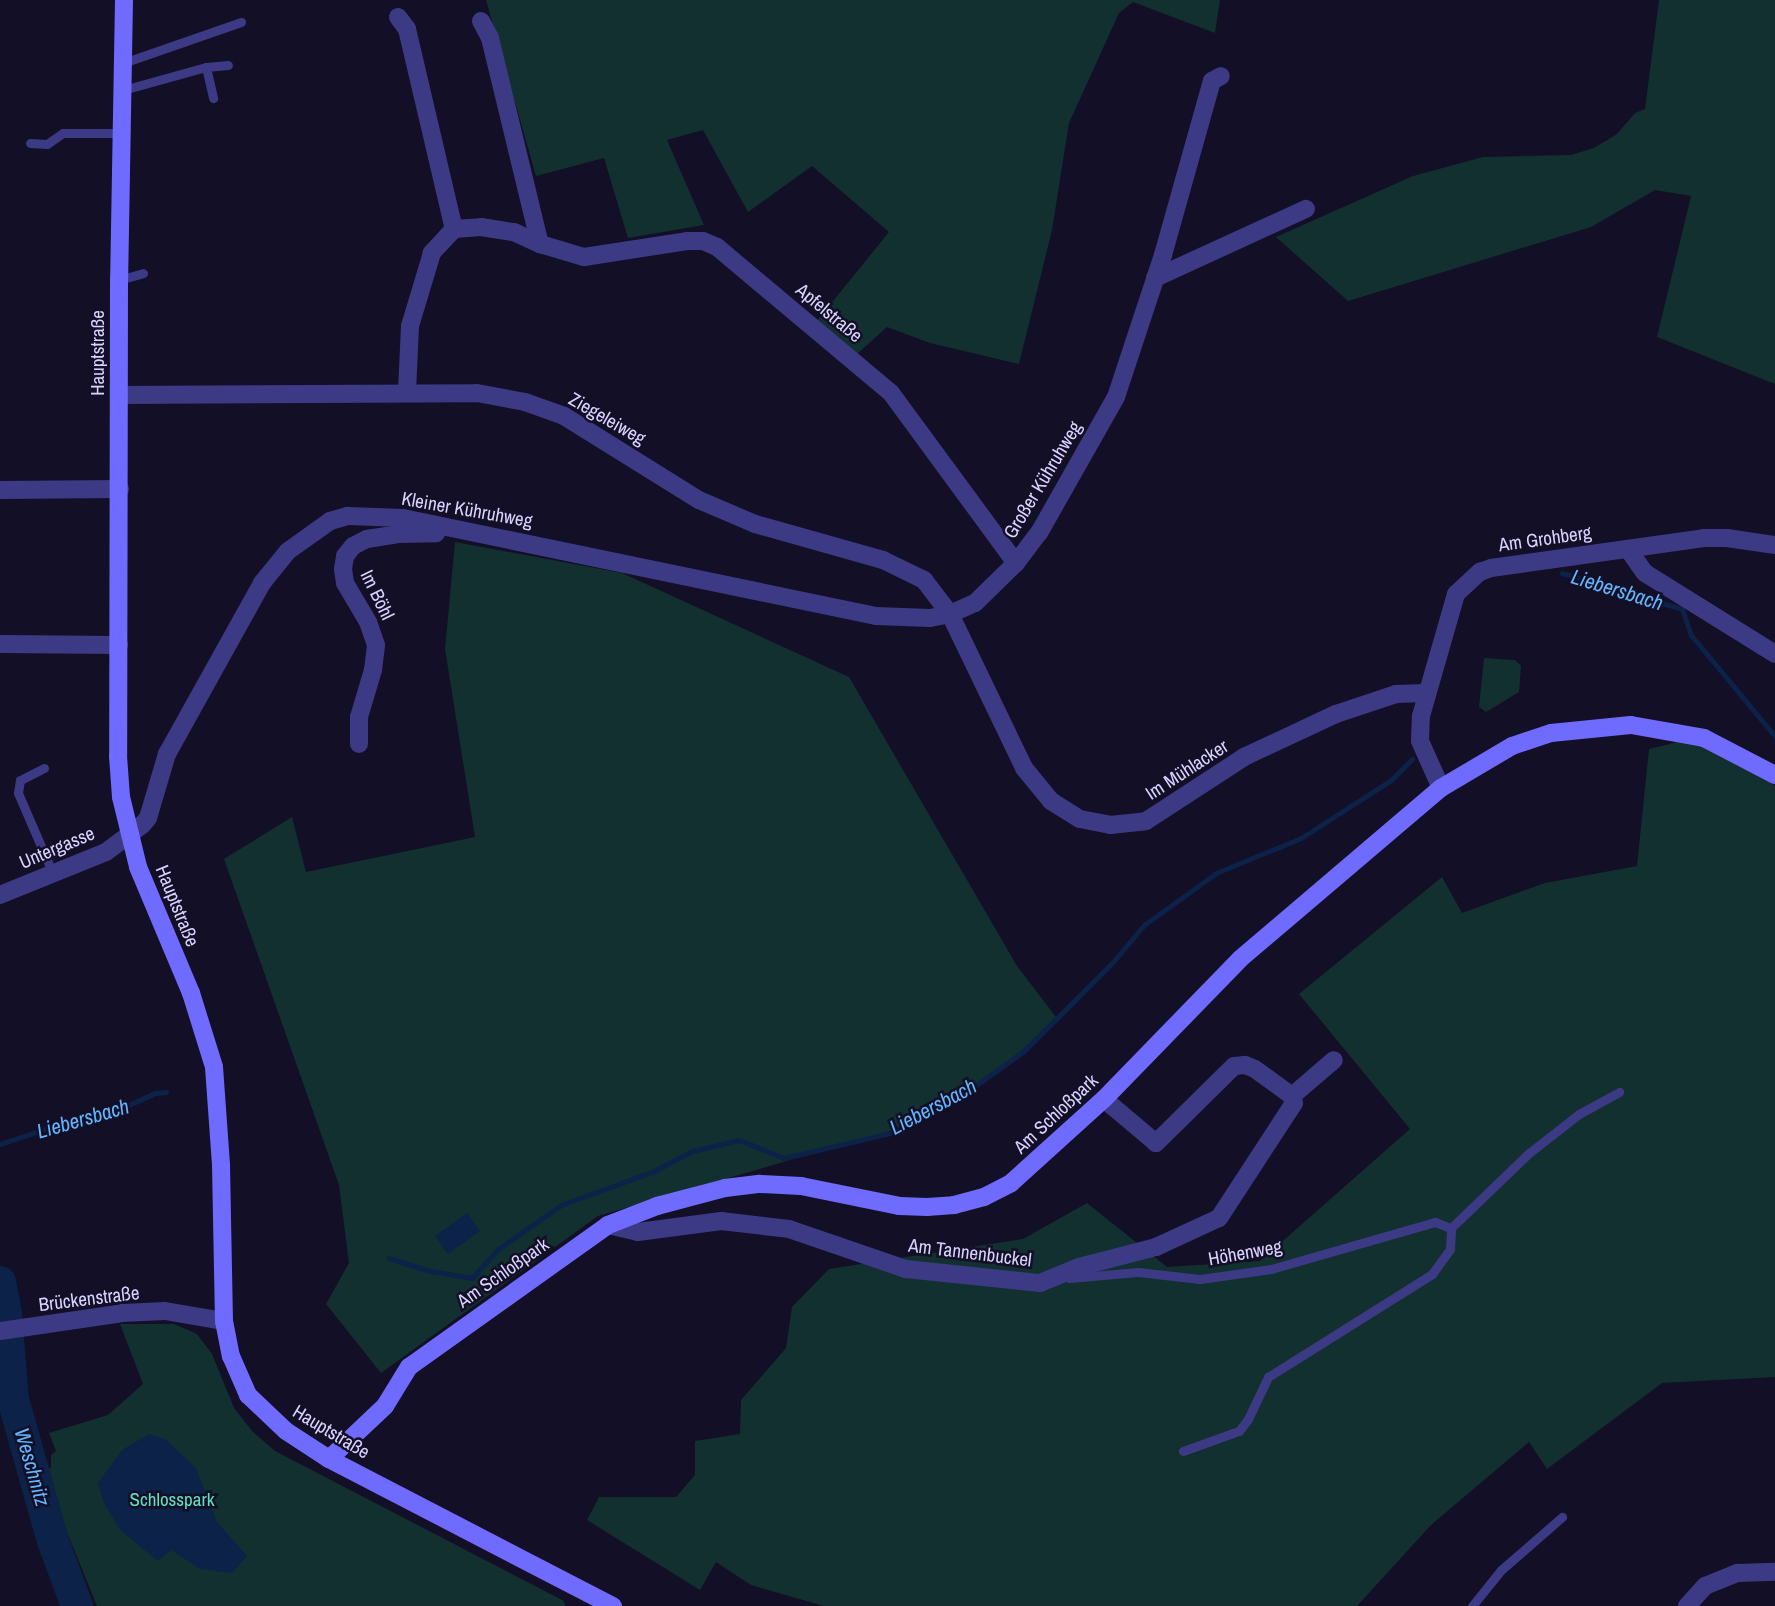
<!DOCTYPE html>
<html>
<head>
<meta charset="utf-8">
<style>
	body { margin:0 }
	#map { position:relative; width:1775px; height:1606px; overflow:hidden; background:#130f26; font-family:"Archivo Narrow",sans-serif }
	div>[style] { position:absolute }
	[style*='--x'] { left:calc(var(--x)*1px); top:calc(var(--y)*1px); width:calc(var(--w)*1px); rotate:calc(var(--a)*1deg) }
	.green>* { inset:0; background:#12302f }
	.water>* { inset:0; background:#0c2248 }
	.stream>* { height:5px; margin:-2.5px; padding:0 2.5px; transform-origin:2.5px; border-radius:2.5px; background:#0c2248 }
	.river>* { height:32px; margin:-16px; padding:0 16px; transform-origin:16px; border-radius:16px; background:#0c2248 }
	.lane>* { height:9px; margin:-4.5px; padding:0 4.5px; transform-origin:4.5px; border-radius:4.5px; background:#3d3a85 }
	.street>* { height:18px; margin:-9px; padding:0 9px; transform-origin:9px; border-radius:9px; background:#3d3a85 }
	.secondary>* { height:18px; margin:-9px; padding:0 9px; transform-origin:9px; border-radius:9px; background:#6f6bff }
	span { translate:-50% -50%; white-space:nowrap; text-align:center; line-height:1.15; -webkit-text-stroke:5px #130f26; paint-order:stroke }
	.street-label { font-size:19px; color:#d9d4ff }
	.park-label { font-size:19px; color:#5fe0c0 }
	.water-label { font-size:21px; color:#62b6ff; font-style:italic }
</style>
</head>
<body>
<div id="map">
	<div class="green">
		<div style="clip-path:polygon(486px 0,1220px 0,1215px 33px,1133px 2px,1119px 13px,1069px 123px,1052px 230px,1019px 364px,930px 343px,887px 327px,856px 355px,816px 322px,889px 232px,812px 166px,748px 212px,703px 130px,667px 140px,704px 225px,628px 238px,604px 158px,536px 176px)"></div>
		<div style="clip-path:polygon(1659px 0,1775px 0,1775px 384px,1657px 337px,1691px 196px,1655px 190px,1591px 227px,1348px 301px,1276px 237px,1413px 176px,1483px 157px,1571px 155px,1594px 148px,1617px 134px,1635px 113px,1645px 109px)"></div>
		<div style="clip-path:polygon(455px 542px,622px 573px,849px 677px,1017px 966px,1056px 1017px,1008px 1064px,921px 1122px,598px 1216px,381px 1373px,326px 1304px,349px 1263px,339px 1185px,224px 859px,292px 817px,306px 872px,475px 837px,445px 649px)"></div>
		<div style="clip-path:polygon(1484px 658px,1515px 660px,1521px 666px,1519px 692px,1486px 712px,1479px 707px)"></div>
		<div style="clip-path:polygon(1691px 739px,1736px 759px,1775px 786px,1775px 1377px,1662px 1383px,1547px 1469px,1529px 1442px,1431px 1525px,1357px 1606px,824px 1606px,751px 1585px,716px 1562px,700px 1590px,587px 1520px,599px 1497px,676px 1497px,695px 1475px,695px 1441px,740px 1434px,741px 1400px,786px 1348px,792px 1307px,829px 1269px,1023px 1239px,1087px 1203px,1167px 1267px,1260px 1261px,1410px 1129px,1299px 994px,1442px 877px,1462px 913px,1545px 883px,1637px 866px,1649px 749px)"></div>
		<div style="clip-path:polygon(120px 1324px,174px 1324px,197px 1334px,212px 1354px,234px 1408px,253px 1432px,275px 1451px,564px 1601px,565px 1606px,97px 1606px,49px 1488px,45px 1468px,51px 1468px,51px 1455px,56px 1451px,49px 1433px,108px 1415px,143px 1384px)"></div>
	</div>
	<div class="water">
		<div style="clip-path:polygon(467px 1213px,480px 1231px,448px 1254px,435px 1236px)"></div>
		<div style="clip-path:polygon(149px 1434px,165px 1439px,196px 1468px,217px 1522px,247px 1556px,232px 1573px,200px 1569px,171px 1550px,158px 1561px,120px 1530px,104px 1503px,98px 1483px,122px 1450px)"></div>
	</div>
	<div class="stream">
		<div style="--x:1562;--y:573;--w:125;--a:16.7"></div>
		<div style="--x:1682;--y:609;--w:28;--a:71"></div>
		<div style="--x:1691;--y:635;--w:131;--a:50.3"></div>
		<div style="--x:0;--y:1144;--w:47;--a:-18.4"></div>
		<div style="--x:45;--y:1129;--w:54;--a:-10.7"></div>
		<div style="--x:98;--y:1119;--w:63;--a:-24.5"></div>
		<div style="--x:155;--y:1093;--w:11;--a:-5"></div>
		<div style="--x:389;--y:1258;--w:38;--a:18"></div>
		<div style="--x:425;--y:1270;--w:48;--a:9.7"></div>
		<div style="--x:472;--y:1278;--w:39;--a:-48"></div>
		<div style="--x:498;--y:1249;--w:77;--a:-34.9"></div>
		<div style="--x:561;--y:1205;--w:99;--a:-20.1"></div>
		<div style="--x:654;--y:1171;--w:43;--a:-27.8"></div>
		<div style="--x:692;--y:1151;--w:48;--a:-13.2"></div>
		<div style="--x:739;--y:1140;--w:48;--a:21.8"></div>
		<div style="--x:784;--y:1158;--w:110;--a:-13.2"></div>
		<div style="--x:891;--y:1133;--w:96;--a:-29.2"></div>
		<div style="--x:975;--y:1086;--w:60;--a:-35.5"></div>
		<div style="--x:1024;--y:1051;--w:124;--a:-45"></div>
		<div style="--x:1112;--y:963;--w:50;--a:-49.9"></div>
		<div style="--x:1144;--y:925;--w:89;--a:-35.8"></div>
		<div style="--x:1216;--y:873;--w:92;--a:-22.4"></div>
		<div style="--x:1301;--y:838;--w:107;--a:-32.8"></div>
		<div style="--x:1391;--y:780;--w:30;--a:-45"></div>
	</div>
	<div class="river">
		<div style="--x:0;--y:1282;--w:33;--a:79"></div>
		<div style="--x:6;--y:1314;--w:85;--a:85.3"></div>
		<div style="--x:13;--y:1399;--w:148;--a:74.3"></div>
		<div style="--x:53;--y:1541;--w:69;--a:69.7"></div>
	</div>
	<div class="lane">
		<div style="--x:123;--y:63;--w:125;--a:-19.2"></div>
		<div style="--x:206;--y:67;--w:32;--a:77"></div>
		<div style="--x:123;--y:90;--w:86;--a:-15.5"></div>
		<div style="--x:206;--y:67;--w:22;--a:-5"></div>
		<div style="--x:30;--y:143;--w:17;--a:3"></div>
		<div style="--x:47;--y:144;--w:19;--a:-35"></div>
		<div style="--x:63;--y:133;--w:59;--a:0"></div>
		<div style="--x:119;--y:280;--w:25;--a:-16"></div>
		<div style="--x:44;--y:768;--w:27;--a:153"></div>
		<div style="--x:20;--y:780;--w:13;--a:99"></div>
		<div style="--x:18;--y:793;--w:88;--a:66.6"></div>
		<div style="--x:1451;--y:1228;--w:108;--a:-43.9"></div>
		<div style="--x:1529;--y:1153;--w:63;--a:-38"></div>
		<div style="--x:1579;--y:1114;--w:46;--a:-28.8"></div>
		<div style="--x:1069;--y:1278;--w:69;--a:-5"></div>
		<div style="--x:1138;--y:1272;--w:62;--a:6.4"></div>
		<div style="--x:1200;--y:1279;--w:72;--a:-8"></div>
		<div style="--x:1271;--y:1269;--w:171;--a:-16"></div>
		<div style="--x:1435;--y:1222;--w:17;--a:21"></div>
		<div style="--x:1183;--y:1451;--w:59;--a:-19.7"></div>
		<div style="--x:1239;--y:1431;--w:15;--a:-53"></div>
		<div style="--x:1248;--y:1419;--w:47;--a:-64.5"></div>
		<div style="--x:1268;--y:1377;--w:194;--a:-32.1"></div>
		<div style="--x:1432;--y:1274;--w:31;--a:-54"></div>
		<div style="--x:1450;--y:1249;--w:21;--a:-87"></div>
		<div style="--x:1472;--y:1606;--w:46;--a:-51.1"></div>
		<div style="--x:1501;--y:1570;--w:81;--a:-41"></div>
	</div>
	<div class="street">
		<div style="--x:398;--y:17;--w:15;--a:53"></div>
		<div style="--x:407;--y:29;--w:205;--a:76.8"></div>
		<div style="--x:454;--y:229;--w:33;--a:133"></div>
		<div style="--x:432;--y:253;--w:76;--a:106.8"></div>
		<div style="--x:410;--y:326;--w:66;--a:92.6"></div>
		<div style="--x:481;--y:21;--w:19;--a:62"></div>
		<div style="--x:490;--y:38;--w:212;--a:76.4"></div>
		<div style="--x:540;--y:244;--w:46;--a:16.5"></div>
		<div style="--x:584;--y:257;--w:104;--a:-8.8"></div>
		<div style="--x:687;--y:241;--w:16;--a:0"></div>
		<div style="--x:703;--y:241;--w:15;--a:23"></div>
		<div style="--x:717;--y:247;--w:227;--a:40"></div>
		<div style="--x:891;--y:393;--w:211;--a:53.7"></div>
		<div style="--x:454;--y:229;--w:27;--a:-4"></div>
		<div style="--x:481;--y:227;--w:33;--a:9"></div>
		<div style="--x:514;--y:232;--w:29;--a:25"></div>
		<div style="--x:1155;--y:278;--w:166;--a:-24.6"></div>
		<div style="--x:119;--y:395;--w:358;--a:-0.3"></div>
		<div style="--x:477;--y:393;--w:49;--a:10.6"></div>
		<div style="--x:525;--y:402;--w:41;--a:19.7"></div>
		<div style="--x:564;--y:416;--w:159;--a:31.9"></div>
		<div style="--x:699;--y:500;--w:61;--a:23.2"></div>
		<div style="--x:755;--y:524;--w:133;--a:15.7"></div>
		<div style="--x:883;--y:560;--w:46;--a:26"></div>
		<div style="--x:924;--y:580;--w:43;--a:52.6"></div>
		<div style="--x:950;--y:614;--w:171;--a:64.3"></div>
		<div style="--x:1024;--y:768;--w:43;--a:50.7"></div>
		<div style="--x:1051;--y:801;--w:34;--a:32"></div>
		<div style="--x:1080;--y:819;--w:31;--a:11"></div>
		<div style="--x:1110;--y:825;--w:36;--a:-6"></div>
		<div style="--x:1146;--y:821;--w:117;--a:-33.1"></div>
		<div style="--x:1244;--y:757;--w:102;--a:-25.1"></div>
		<div style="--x:1336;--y:714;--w:63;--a:-18.4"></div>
		<div style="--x:1396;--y:694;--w:30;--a:-2"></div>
		<div style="--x:0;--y:490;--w:120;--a:-0.5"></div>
		<div style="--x:1628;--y:549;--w:29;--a:55"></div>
		<div style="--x:1645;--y:573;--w:153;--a:31.9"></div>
		<div style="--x:0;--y:644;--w:119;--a:0.5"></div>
		<div style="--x:359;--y:744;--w:27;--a:-90"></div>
		<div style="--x:359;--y:717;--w:49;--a:-73.4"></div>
		<div style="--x:373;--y:670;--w:25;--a:-83"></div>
		<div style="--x:376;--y:645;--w:24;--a:-109"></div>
		<div style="--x:368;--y:622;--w:45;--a:-120.5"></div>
		<div style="--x:345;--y:583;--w:14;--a:-98"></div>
		<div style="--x:343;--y:569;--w:13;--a:-81"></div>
		<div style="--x:345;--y:556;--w:13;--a:-51"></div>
		<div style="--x:353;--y:546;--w:16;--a:-27"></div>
		<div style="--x:367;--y:539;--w:30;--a:-9"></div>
		<div style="--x:397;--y:534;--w:39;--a:-1"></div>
		<div style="--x:1441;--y:788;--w:51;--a:-114.1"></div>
		<div style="--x:1420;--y:741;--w:25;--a:-88"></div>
		<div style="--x:1421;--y:716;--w:127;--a:-74"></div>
		<div style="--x:1456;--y:594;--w:33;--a:-43"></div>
		<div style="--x:1480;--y:572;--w:12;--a:-20"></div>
		<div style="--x:1491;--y:568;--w:215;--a:-8"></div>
		<div style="--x:1704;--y:538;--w:23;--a:0"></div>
		<div style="--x:1727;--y:538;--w:49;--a:8.3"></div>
		<div style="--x:0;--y:895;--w:114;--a:-22.1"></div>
		<div style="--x:106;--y:852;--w:45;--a:-36.9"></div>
		<div style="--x:142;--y:825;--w:9;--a:-49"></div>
		<div style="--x:148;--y:818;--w:67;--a:-73.5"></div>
		<div style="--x:167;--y:754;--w:196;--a:-60.9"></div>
		<div style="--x:262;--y:583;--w:41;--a:-50.9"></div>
		<div style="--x:288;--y:551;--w:52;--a:-35.5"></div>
		<div style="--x:330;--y:521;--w:19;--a:-16"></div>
		<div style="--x:348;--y:516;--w:55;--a:2.1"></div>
		<div style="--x:403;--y:518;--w:483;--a:11.7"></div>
		<div style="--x:876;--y:616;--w:54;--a:2.1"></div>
		<div style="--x:930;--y:618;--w:20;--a:-11"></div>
		<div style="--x:950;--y:614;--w:27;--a:-24"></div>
		<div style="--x:975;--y:603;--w:57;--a:-44.3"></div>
		<div style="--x:1016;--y:563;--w:38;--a:-53"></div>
		<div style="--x:1039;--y:533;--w:156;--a:-60.5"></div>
		<div style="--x:1116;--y:397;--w:150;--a:-71.7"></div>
		<div style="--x:1163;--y:255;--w:181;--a:-74.3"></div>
		<div style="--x:1212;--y:81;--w:10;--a:-29"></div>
		<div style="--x:1292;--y:1096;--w:55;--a:-40.6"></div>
		<div style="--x:608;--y:1225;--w:31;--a:13"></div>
		<div style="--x:638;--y:1232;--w:84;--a:-7.5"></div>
		<div style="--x:721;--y:1221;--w:68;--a:6.7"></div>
		<div style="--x:789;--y:1229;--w:124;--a:18.9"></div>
		<div style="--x:906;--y:1269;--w:135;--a:6"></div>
		<div style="--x:1040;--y:1283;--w:42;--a:-22.3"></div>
		<div style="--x:1079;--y:1267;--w:80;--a:-14.6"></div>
		<div style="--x:1156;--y:1247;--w:69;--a:-24.7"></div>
		<div style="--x:1219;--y:1218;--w:137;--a:-56.9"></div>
		<div style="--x:1294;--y:1103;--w:7;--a:-106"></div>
		<div style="--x:1292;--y:1096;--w:46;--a:-143.9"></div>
		<div style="--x:1255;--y:1069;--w:11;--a:-158"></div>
		<div style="--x:1245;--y:1065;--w:11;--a:175"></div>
		<div style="--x:1234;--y:1066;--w:110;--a:135.4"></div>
		<div style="--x:1156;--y:1143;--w:68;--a:-139.8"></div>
		<div style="--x:0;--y:1331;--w:124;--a:-8.3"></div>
		<div style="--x:123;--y:1313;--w:42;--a:-2.7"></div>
		<div style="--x:165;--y:1311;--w:60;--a:9.6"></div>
		<div style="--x:1687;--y:1606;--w:27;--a:-48"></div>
		<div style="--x:1705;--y:1586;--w:35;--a:-22"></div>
		<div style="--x:1737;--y:1573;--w:38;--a:-2"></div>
	</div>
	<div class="secondary">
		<div style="--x:124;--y:0;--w:280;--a:91"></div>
		<div style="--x:119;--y:280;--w:476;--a:90.1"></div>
		<div style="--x:118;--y:756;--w:41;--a:85.8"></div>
		<div style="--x:121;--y:797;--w:72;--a:76.3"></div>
		<div style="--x:138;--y:867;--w:137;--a:67.2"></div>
		<div style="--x:191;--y:993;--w:77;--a:72.7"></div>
		<div style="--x:214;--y:1067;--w:98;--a:85.9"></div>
		<div style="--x:221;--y:1165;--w:156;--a:88.9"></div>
		<div style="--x:224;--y:1321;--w:36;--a:79"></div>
		<div style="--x:231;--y:1356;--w:43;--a:66.4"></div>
		<div style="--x:248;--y:1395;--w:52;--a:43.5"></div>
		<div style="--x:286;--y:1431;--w:51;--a:33.1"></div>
		<div style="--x:329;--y:1459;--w:320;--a:27.4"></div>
		<div style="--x:329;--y:1459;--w:77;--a:-43.4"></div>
		<div style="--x:385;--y:1406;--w:46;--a:-58.4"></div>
		<div style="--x:409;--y:1367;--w:244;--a:-35.5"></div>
		<div style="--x:608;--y:1225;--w:53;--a:-21.2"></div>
		<div style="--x:657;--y:1206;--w:70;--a:-14.8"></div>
		<div style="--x:725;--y:1188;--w:35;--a:-7"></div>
		<div style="--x:760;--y:1184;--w:41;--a:2.8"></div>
		<div style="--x:801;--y:1186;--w:100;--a:11.5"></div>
		<div style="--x:899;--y:1206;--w:28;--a:2"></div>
		<div style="--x:927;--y:1207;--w:27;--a:-4"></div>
		<div style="--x:954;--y:1205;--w:31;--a:-15"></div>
		<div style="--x:984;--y:1197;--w:30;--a:-27"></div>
		<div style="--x:1011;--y:1183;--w:125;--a:-42.1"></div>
		<div style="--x:1104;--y:1099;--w:195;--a:-45.8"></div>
		<div style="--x:1240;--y:959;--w:264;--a:-40.4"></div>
		<div style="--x:1441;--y:788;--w:82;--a:-30.6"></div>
		<div style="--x:1512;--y:746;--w:41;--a:-18.4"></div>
		<div style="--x:1551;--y:733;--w:80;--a:-5.7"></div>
		<div style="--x:1631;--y:725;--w:74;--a:10.1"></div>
		<div style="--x:1704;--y:738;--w:80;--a:27.5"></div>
	</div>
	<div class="street-label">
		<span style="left:829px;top:313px;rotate:40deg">Apfelstraße</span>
		<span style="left:98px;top:353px;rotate:-90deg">Hauptstraße</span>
		<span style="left:607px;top:419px;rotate:30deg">Ziegeleiweg</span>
		<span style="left:1043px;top:480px;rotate:-59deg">Großer Kühruhweg</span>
		<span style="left:467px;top:510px;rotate:10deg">Kleiner Kühruhweg</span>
		<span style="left:1545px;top:539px;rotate:-8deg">Am Grohberg</span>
		<span style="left:377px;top:595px;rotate:64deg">Im Böhl</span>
		<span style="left:1187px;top:770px;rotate:-33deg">Im Mühlacker</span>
		<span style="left:57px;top:848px;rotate:-23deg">Untergasse</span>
		<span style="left:177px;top:906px;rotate:68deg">Hauptstraße</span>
		<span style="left:1056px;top:1114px;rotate:-43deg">Am Schloßpark</span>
		<span style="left:970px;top:1253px;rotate:7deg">Am Tannenbuckel</span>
		<span style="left:1245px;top:1253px;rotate:-10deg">Höhenweg</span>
		<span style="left:503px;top:1273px;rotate:-35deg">Am Schloßpark</span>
		<span style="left:89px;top:1299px;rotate:-7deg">Brückenstraße</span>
		<span style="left:331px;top:1432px;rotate:31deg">Hauptstraße</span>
	</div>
	<div class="park-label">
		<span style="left:172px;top:1500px">Schlosspark</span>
	</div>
	<div class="water-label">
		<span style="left:1617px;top:590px;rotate:17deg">Liebersbach</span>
		<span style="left:933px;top:1107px;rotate:-28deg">Liebersbach</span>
		<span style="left:83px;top:1119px;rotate:-16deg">Liebersbach</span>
		<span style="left:32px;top:1467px;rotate:74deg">Weschnitz</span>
	</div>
</div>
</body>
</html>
